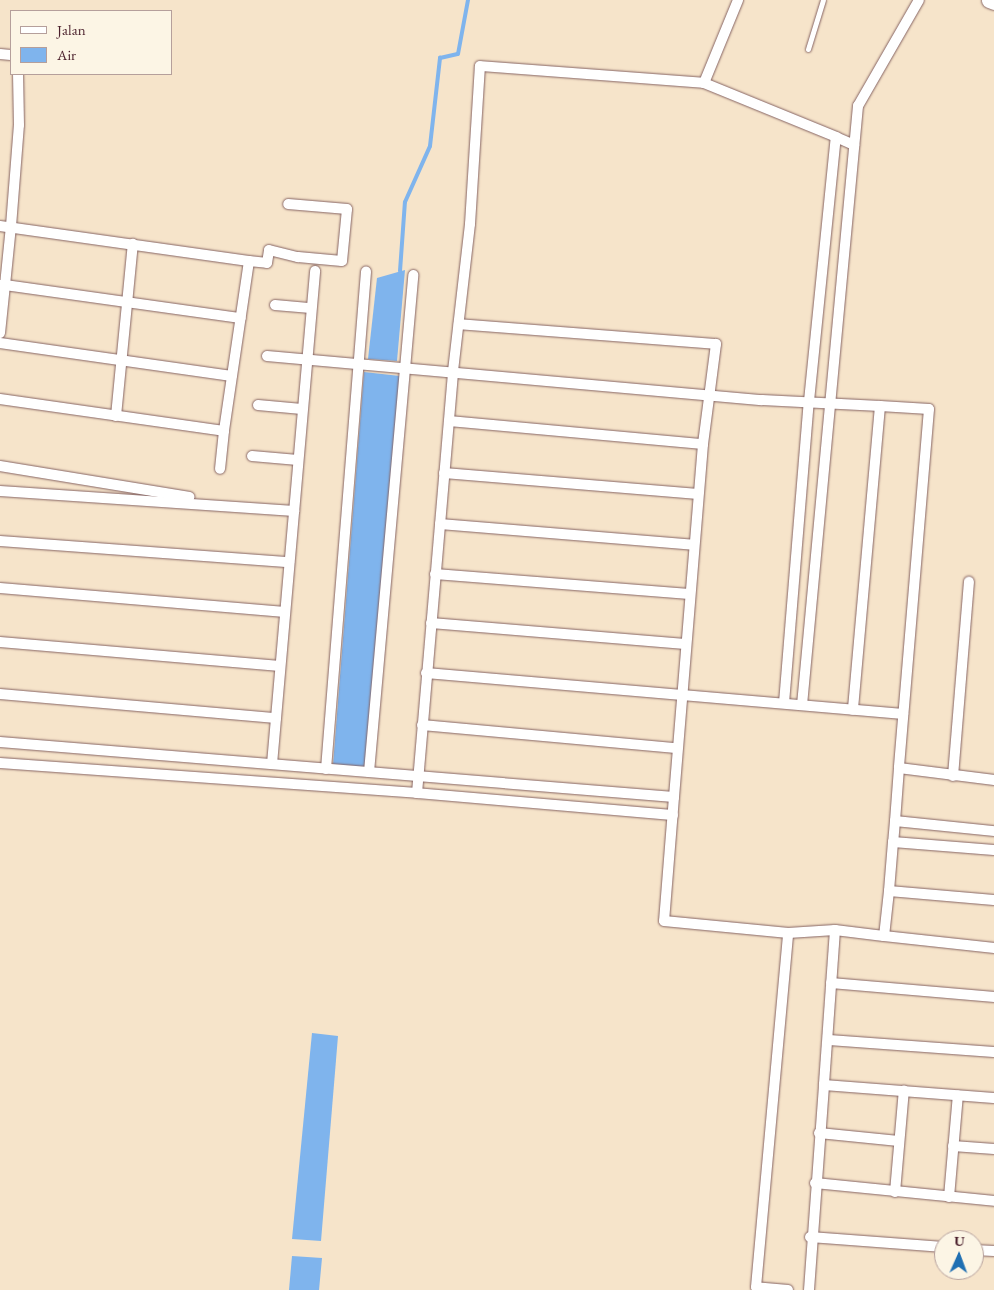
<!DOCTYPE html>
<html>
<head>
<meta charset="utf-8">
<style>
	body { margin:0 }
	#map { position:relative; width:994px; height:1290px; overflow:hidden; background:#f6e4ca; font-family:"EB Garamond",serif }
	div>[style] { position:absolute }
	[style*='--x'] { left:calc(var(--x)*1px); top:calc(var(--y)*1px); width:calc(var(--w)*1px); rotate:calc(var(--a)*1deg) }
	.water>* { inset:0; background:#7fb4ed }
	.stream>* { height:4px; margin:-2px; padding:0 2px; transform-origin:2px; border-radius:2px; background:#7fb4ed }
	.roads { filter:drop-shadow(0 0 1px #866463) drop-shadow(0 0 1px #866463) }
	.lane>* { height:5px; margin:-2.5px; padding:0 2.5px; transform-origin:2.5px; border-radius:2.5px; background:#fff }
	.street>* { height:10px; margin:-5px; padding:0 5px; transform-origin:5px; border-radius:5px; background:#fff }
	.secondary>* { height:15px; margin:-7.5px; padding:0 7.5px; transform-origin:7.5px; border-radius:7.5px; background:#fff }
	span { translate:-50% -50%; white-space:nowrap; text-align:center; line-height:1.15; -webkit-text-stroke:4.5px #fcf5e5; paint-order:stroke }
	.legend { position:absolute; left:10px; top:10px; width:162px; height:65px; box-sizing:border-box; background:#fcf5e5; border:1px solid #b59f9b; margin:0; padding:6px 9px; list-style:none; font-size:15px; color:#4a1f2b }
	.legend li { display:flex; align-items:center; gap:10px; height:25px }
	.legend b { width:25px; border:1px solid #b59f9b }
	.north { position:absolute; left:934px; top:1230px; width:50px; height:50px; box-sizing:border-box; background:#fcf5e5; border:1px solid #b59f9b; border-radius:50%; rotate:2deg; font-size:14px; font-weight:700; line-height:20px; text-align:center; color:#4a1f2b }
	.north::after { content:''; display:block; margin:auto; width:18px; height:22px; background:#1f6fb2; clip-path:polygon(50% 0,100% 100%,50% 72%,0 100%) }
</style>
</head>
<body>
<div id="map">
	<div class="water">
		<div style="clip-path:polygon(405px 270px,397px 361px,368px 359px,377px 278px)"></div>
		<div style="clip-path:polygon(364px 372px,400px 376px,365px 768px,333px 765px)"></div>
		<div style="clip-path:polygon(312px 1033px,338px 1036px,321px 1241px,292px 1239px)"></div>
		<div style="clip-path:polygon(292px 1256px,322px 1258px,319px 1290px,289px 1290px)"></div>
	</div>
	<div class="stream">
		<div style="--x:400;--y:271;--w:69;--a:-85.9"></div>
		<div style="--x:405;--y:202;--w:61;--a:-65.9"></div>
		<div style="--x:430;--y:146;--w:89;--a:-83.5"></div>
		<div style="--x:440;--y:58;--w:18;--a:-13"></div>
		<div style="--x:458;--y:54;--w:55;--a:-79.5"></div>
	</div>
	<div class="roads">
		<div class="lane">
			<div style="--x:808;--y:49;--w:51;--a:-73"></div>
		</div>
		<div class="street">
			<div style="--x:0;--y:54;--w:11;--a:5"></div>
			<div style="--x:704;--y:83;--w:90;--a:-67.7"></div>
			<div style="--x:0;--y:226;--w:251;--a:8"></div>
			<div style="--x:249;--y:261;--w:172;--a:98.4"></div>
			<div style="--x:249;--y:261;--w:18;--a:6"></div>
			<div style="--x:267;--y:263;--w:13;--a:-81"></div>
			<div style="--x:269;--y:250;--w:30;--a:14"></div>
			<div style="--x:298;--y:257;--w:44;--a:5.2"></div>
			<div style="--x:342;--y:261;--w:52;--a:-84.5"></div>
			<div style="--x:347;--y:209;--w:59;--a:-175.2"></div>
			<div style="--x:0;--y:285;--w:5;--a:0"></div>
			<div style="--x:5;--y:285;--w:59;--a:-84.2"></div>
			<div style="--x:11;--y:226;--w:101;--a:-85.5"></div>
			<div style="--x:19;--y:125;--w:51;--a:-91.1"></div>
			<div style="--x:275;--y:305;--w:36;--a:5"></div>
			<div style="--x:0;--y:333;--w:48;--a:-84.1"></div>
			<div style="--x:5;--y:285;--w:238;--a:8"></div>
			<div style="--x:0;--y:343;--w:234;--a:8.1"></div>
			<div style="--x:267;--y:356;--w:497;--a:5.1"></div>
			<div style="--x:762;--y:400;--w:118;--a:2.9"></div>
			<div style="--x:880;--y:406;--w:305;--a:95.1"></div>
			<div style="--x:0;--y:399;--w:226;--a:8.1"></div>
			<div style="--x:224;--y:431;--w:38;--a:96"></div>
			<div style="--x:258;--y:405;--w:44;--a:5.2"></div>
			<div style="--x:880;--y:406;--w:49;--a:3.5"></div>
			<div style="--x:929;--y:409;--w:360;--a:94.8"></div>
			<div style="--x:899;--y:768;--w:96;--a:7.2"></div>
			<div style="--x:116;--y:416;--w:173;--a:-84.4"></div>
			<div style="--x:449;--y:421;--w:255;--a:5.2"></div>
			<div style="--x:252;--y:456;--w:46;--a:5"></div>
			<div style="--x:0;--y:466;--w:192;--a:9.3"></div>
			<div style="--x:444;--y:473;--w:255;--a:4.7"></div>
			<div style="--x:0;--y:491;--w:295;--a:3.9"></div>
			<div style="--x:440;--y:524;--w:254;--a:4.7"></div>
			<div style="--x:0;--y:541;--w:290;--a:4.2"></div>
			<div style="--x:435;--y:574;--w:255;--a:4.5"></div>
			<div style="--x:0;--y:588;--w:286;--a:4.8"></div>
			<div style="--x:431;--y:623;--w:255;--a:4.7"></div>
			<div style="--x:0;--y:642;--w:281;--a:4.9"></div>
			<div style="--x:426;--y:673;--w:479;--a:4.9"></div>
			<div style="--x:0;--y:694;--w:277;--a:5"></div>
			<div style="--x:784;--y:703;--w:303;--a:-85.3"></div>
			<div style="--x:809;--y:401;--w:265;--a:-84.2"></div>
			<div style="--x:836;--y:137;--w:20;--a:24"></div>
			<div style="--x:802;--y:705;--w:602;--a:-84.66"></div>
			<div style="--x:858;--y:106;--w:122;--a:-60.1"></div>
			<div style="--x:422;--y:725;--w:255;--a:5.2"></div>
			<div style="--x:0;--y:742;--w:676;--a:4.67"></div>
			<div style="--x:674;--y:797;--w:354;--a:-85.3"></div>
			<div style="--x:703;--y:444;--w:101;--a:-82.6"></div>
			<div style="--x:716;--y:344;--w:258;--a:-175.6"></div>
			<div style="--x:0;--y:763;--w:418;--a:4.1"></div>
			<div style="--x:272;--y:764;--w:495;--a:-85"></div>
			<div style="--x:899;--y:768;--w:53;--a:94.3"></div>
			<div style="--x:895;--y:821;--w:100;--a:5.8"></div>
			<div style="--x:326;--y:769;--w:499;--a:-85.4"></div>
			<div style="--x:369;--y:772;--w:499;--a:-84.9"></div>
			<div style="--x:953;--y:776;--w:195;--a:-85.3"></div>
			<div style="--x:674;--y:797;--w:124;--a:94.6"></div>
			<div style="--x:664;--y:921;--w:125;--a:5.5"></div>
			<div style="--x:788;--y:933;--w:47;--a:-3.7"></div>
			<div style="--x:835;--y:930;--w:49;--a:7"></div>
			<div style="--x:673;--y:815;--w:257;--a:-175.1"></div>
			<div style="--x:417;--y:793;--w:424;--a:-85.1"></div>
			<div style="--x:453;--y:371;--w:148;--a:-83.4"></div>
			<div style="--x:470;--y:224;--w:158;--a:-86.4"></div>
			<div style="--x:480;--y:66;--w:225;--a:4.3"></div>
			<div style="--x:704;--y:83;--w:143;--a:22.2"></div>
			<div style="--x:895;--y:821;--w:21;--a:95"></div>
			<div style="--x:893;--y:842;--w:101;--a:4.5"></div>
			<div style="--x:893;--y:842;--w:49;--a:94.7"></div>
			<div style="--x:889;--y:891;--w:105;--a:4.9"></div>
			<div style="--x:889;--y:891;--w:45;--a:96.3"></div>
			<div style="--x:884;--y:936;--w:111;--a:6.2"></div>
			<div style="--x:835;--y:930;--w:155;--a:94.1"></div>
			<div style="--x:824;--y:1085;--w:170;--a:4.4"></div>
			<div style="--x:831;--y:983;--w:164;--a:4.9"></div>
			<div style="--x:829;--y:1040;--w:165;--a:4.2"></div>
			<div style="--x:819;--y:1133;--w:80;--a:5.7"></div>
			<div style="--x:953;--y:1146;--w:41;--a:4.2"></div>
			<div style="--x:815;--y:1183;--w:180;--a:5.7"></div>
			<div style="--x:895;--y:1192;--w:102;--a:-85"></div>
			<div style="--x:949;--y:1197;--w:102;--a:-85"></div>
			<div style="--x:810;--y:1237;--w:134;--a:4.3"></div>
			<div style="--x:974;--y:1250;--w:20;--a:3"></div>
			<div style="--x:788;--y:1290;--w:32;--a:-175"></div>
			<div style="--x:756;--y:1287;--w:355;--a:-84.8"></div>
			<div style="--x:809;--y:1290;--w:206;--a:-85.8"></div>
		</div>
		<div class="secondary">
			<div style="--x:989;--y:0;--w:5;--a:22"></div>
		</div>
	</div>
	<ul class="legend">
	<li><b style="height:6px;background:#fff"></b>Jalan</li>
	<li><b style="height:14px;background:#7fb4ed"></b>Air</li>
	</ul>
	<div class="north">U</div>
</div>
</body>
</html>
